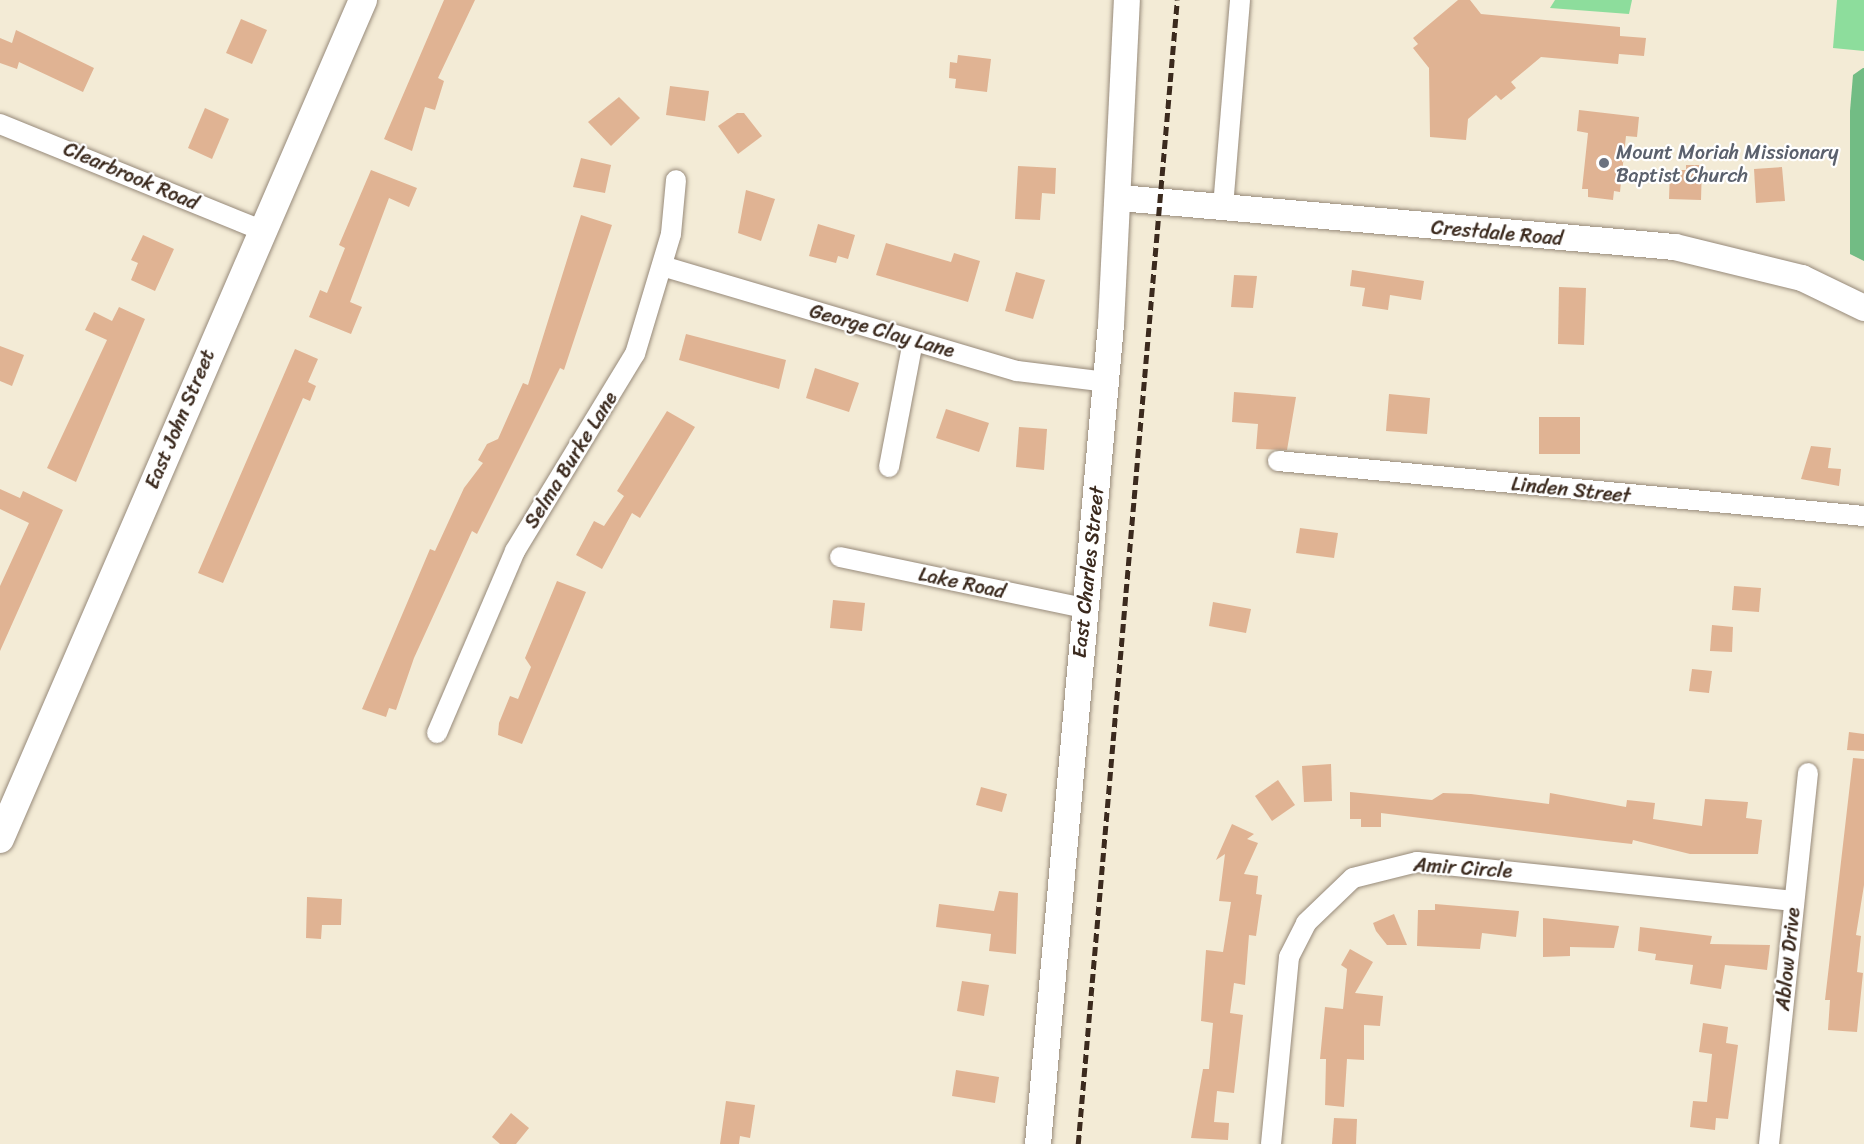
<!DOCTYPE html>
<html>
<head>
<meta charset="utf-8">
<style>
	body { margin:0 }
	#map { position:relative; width:1864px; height:1144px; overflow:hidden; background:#f3ebd6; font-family:Sriracha,sans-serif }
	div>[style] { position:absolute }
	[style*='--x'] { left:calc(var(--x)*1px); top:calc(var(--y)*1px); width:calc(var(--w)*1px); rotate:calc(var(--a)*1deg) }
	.green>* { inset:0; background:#8ddd9c }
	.forest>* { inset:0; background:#72bc84 }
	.building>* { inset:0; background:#e0b393 }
	.roads { filter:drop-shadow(0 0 2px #978a7a) drop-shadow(0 0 2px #978a7a) }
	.minor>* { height:20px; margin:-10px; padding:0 10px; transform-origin:10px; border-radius:10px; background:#fff }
	.tertiary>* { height:26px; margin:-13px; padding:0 13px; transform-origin:13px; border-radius:13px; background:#fff }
	.secondary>* { height:28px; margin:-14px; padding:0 14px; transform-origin:14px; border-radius:14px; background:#fff }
	.rail>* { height:4.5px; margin-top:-2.25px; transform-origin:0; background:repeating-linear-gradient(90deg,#3b2a1e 0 9px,transparent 0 13.5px) }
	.dots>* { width:16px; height:16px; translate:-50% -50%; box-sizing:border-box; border:3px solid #fff; border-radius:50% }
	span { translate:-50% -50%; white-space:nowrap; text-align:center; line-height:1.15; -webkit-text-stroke:4.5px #fff; paint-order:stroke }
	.worship-label { font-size:20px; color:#5b616d }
	.left { translate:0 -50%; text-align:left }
	.street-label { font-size:20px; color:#3b2a1e }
</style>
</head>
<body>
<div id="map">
	<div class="green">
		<div style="clip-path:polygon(1555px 0,1632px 0,1629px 14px,1550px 8px)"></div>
		<div style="clip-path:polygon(1837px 0,1864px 0,1864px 51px,1833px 48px)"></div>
	</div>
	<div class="forest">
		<div style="clip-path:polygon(1863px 68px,1864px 68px,1864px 261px,1850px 254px,1850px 111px,1853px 75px)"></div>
	</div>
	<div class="building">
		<div style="clip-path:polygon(444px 0,475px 0,438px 78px,444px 81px,435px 110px,425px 107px,412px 151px,384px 139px)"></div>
		<div style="clip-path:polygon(1458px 0,1470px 0,1481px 14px,1620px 27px,1620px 36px,1646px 38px,1644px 56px,1619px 54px,1618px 64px,1541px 57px,1511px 82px,1516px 88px,1501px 100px,1496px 95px,1468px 119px,1466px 140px,1430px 137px,1429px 68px,1413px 48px,1418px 44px,1413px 38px)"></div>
		<div style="clip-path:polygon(241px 19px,267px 30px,252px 64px,226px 53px)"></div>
		<div style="clip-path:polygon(16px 30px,94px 68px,83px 92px,19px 62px,17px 69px,0 63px,0 38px,12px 43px)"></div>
		<div style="clip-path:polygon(958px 55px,991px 59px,987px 92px,955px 88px,956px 79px,949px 78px,950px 62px,957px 63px)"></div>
		<div style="clip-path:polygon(670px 86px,709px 91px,705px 121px,666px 115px)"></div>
		<div style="clip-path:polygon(619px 97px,640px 118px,611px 146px,588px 122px)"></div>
		<div style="clip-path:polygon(205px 108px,229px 119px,212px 159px,188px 148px)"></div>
		<div style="clip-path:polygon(1579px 110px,1639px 117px,1637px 137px,1626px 136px,1620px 192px,1614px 191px,1613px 200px,1588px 197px,1588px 189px,1582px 189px,1588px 133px,1577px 131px)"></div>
		<div style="clip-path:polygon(737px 113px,744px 113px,762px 136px,738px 154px,718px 126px)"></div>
		<div style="clip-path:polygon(581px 158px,611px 165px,605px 193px,573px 187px)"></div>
		<div style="clip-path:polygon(1686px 165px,1702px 165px,1701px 200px,1669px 199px,1670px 170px,1686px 170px)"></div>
		<div style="clip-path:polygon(1018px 166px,1056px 168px,1055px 194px,1042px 193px,1040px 220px,1015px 219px)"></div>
		<div style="clip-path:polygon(1782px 167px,1785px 201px,1756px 203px,1754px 169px)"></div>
		<div style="clip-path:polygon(371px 170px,417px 188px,409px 207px,389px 198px,350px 302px,362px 307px,351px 334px,309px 317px,320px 290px,327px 293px,345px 248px,339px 245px)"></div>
		<div style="clip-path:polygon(746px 190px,775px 199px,761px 241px,738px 233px)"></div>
		<div style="clip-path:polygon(581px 215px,612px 225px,564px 370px,560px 368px,477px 534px,472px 531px,414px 658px,396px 710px,389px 708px,386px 717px,362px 709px,430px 549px,435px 551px,464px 488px,483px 463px,478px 460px,487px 444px,498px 439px,523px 383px,528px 385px)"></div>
		<div style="clip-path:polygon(818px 224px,855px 235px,848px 259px,838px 256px,836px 263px,809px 256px)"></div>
		<div style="clip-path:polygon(143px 235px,174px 249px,155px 291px,131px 280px,138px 263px,131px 260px)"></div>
		<div style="clip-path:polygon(886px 243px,951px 262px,954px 253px,980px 261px,968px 302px,876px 275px)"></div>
		<div style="clip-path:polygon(1352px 270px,1424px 281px,1421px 300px,1390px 295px,1388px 310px,1362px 306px,1365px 288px,1350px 286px)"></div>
		<div style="clip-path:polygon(1016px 272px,1045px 280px,1033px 319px,1005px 311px)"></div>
		<div style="clip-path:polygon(1234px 275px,1257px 276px,1253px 308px,1231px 307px)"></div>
		<div style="clip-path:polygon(1559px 287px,1586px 288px,1584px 345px,1558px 344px)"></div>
		<div style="clip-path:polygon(119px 307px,145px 319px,76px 482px,47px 468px,107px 340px,85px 330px,94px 312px,112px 321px)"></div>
		<div style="clip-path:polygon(686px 334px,786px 360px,779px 389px,679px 360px)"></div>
		<div style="clip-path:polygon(0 346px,24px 355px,12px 386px,0 381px)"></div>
		<div style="clip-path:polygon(295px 349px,318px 359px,308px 382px,316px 386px,310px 401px,303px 398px,223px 583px,198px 573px)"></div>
		<div style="clip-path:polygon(815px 368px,859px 383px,849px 412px,806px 398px)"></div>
		<div style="clip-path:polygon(1234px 392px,1296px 397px,1287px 450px,1256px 449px,1258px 424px,1232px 422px)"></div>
		<div style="clip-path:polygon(1389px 394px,1430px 398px,1427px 434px,1386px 431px)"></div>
		<div style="clip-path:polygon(946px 409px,989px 423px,979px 452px,936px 438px)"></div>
		<div style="clip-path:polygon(667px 411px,695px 427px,640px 518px,632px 513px,602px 569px,576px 555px,594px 521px,604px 526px,624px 496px,617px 491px)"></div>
		<div style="clip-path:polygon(1539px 417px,1580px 417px,1580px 454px,1539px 454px)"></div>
		<div style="clip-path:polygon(1019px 427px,1047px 429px,1044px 470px,1016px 467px)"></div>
		<div style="clip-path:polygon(1811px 446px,1831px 448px,1828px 468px,1841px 469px,1839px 486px,1801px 479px)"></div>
		<div style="clip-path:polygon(0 489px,20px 498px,23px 491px,63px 510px,0 651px,0 586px,29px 523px,0 509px)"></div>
		<div style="clip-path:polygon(1300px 528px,1338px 533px,1334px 558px,1296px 553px)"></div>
		<div style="clip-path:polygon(557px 581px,586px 592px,522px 744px,498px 735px,499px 723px,510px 696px,518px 699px,531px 667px,525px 658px)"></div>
		<div style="clip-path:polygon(1734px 586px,1761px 588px,1759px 612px,1732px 610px)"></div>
		<div style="clip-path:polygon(833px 600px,865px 603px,862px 631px,830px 628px)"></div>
		<div style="clip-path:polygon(1213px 602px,1251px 609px,1246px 633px,1209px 626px)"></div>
		<div style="clip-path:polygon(1712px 625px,1733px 627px,1732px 652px,1710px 651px)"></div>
		<div style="clip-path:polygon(1692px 669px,1712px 671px,1709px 693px,1689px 691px)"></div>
		<div style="clip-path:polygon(1849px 732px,1864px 734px,1864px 751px,1847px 750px)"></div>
		<div style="clip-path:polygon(1853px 758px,1864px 759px,1864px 885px,1856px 935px,1861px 936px,1857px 972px,1863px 973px,1857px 1032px,1828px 1030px,1830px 1000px,1825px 1000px)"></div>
		<div style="clip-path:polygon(1331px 764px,1332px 801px,1304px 802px,1302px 766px)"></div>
		<div style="clip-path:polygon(1278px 780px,1295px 805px,1272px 821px,1255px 796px)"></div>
		<div style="clip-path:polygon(981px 787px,1007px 794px,1002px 812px,976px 805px)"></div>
		<div style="clip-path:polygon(1350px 792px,1432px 800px,1443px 793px,1471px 794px,1549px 804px,1550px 793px,1626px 807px,1627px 800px,1655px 803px,1653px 819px,1702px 826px,1705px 799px,1748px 802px,1746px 818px,1762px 820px,1758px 854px,1690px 854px,1633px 840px,1632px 844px,1605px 841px,1381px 813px,1381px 827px,1361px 827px,1361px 819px,1350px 819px)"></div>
		<div style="clip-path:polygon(1232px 824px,1254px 834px,1247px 839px,1258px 843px,1244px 874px,1258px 876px,1256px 894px,1262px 895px,1256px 936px,1249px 935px,1245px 985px,1234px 983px,1230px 1013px,1243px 1015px,1234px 1093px,1217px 1091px,1214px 1122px,1229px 1123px,1228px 1140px,1191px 1138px,1203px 1069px,1209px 1069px,1213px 1023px,1201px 1021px,1206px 950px,1223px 952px,1231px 902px,1219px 901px,1225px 854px,1216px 860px)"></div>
		<div style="clip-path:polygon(999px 891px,1018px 893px,1016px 954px,989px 951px,991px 934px,936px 927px,939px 904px,994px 911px)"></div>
		<div style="clip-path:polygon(307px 897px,342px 899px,341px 925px,322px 925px,321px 939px,306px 938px)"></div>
		<div style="clip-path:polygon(1435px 904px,1519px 911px,1516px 937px,1482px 933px,1480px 949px,1417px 946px,1418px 910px,1435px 910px)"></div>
		<div style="clip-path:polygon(1394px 914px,1407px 945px,1387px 945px,1376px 931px,1373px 923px)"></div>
		<div style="clip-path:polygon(1543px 918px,1619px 926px,1614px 948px,1570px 947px,1570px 956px,1543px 957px)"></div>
		<div style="clip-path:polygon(1640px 927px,1712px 936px,1710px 944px,1770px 945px,1767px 970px,1725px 965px,1721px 989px,1690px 984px,1693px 965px,1655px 960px,1656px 954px,1638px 951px)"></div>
		<div style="clip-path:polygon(1350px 949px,1373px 962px,1355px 993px,1383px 996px,1380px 1026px,1364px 1025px,1364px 1060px,1347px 1059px,1344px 1107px,1325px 1105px,1326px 1059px,1320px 1059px,1325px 1007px,1343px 1009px,1347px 969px,1341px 965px)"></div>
		<div style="clip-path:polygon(962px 981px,989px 985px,984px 1016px,957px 1011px)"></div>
		<div style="clip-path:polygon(1703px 1023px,1728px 1027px,1726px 1043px,1738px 1045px,1728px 1119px,1716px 1118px,1715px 1130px,1690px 1127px,1693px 1101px,1707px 1102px,1712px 1054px,1699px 1052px)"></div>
		<div style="clip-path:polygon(956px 1070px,999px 1077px,995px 1103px,952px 1096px)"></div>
		<div style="clip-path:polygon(726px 1101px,755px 1105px,750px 1138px,740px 1136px,739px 1144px,720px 1144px)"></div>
		<div style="clip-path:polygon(511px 1113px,529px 1128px,516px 1144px,500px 1144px,492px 1137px)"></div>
		<div style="clip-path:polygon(1334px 1118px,1357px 1119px,1356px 1144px,1332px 1144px)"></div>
	</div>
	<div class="roads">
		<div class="minor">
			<div style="--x:0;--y:124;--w:282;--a:22.1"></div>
			<div style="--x:1223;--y:207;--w:208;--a:-85.3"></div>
			<div style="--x:662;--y:266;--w:370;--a:16.5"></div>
			<div style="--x:1017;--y:371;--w:90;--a:7"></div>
			<div style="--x:1278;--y:461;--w:589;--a:5.36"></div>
			<div style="--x:889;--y:467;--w:128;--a:-79.2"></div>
			<div style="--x:840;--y:557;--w:249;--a:11.8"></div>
			<div style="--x:437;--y:733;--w:198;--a:-66.8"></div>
			<div style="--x:515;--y:551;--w:231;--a:-58.7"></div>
			<div style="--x:635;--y:354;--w:125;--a:-73.3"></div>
			<div style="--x:671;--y:234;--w:54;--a:-84.7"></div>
			<div style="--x:1271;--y:1144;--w:188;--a:-84.5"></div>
			<div style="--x:1289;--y:957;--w:38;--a:-63"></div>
			<div style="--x:1306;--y:923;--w:65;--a:-43.8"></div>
			<div style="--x:1353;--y:878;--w:66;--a:-14"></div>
			<div style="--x:1417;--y:862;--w:379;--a:5.9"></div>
			<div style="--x:1769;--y:1144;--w:373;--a:-84"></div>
		</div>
		<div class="tertiary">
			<div style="--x:1120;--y:198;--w:557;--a:5.05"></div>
			<div style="--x:1675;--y:247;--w:131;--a:13.7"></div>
			<div style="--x:1802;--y:278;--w:69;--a:25.8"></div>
			<div style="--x:1038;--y:1144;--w:822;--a:-84.91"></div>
			<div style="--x:1111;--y:325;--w:325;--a:-87.2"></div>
		</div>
		<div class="secondary">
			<div style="--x:0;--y:839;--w:914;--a:-66.6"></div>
		</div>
	</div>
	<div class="rail">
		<div style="--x:1078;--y:1144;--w:1148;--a:-85.05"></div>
	</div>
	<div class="dots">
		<div style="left:1604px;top:163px;background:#6b7280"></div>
	</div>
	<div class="worship-label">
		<span class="left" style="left:1616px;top:164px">Mount Moriah Missionary<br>Baptist Church</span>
	</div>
	<div class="street-label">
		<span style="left:131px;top:176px;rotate:23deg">Clearbrook Road</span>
		<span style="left:1497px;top:233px;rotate:5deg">Crestdale Road</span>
		<span style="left:882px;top:331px;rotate:16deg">George Clay Lane</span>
		<span style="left:180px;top:419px;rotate:-67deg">East John Street</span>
		<span style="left:571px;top:460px;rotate:-58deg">Selma Burke Lane</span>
		<span style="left:1571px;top:490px;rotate:6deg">Linden Street</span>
		<span style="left:1088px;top:572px;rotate:-84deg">East Charles Street</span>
		<span style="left:962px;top:583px;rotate:12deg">Lake Road</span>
		<span style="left:1463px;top:868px;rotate:4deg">Amir Circle</span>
		<span style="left:1788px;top:959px;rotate:-84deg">Ablow Drive</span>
	</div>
</div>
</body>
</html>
